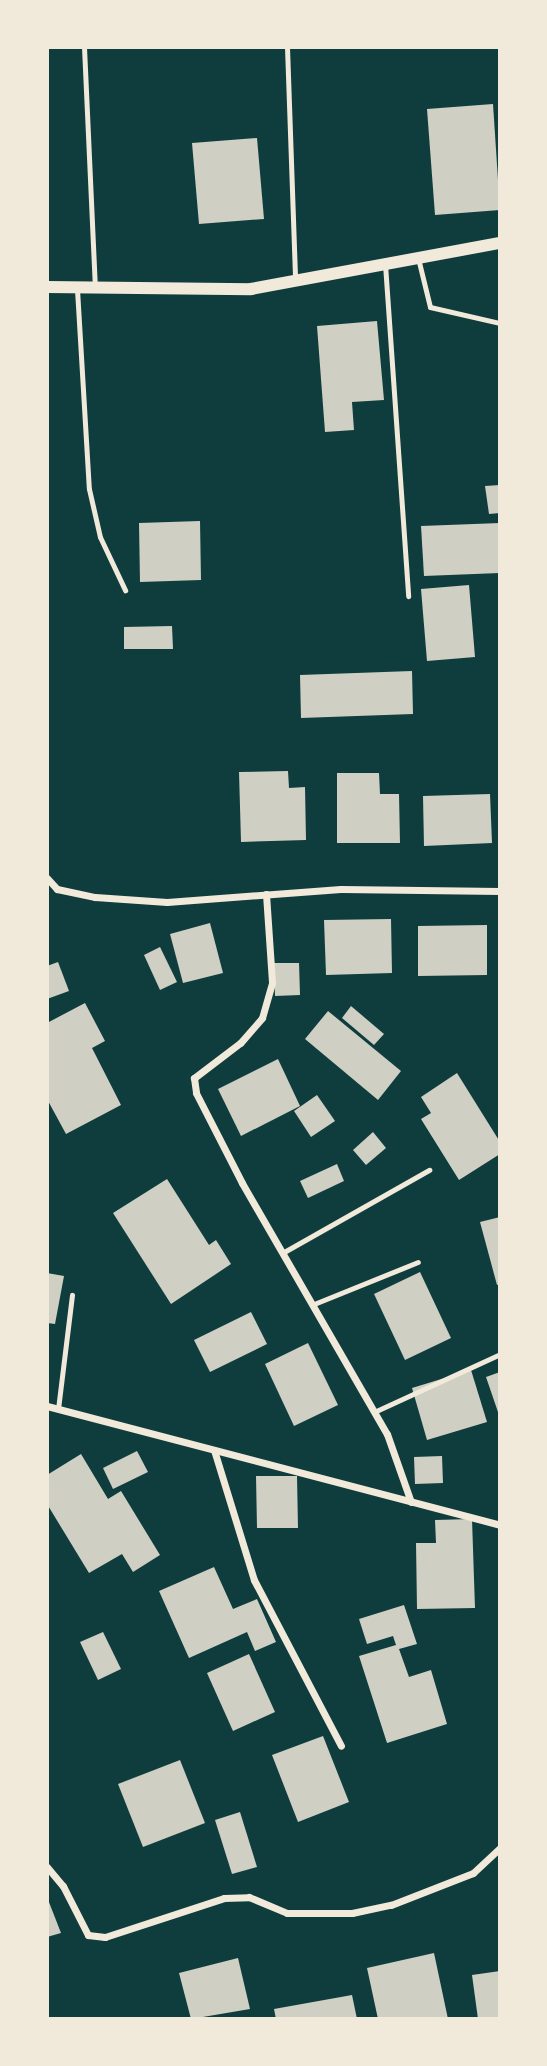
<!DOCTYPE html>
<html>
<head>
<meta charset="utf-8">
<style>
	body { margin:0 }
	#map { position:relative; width:547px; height:2066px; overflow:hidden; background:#0f3d3e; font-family:Signika,sans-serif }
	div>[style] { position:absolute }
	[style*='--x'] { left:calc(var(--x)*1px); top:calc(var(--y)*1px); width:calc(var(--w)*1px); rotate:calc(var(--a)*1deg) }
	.building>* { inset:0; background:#cfcfc3 }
	.service>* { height:5px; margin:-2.5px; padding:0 2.5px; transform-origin:2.5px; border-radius:2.5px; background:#f1e9da }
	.minor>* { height:7px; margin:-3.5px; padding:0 3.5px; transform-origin:3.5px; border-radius:3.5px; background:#f1e9da }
	.tertiary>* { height:12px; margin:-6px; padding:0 6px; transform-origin:6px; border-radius:6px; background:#f1e9da }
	span { translate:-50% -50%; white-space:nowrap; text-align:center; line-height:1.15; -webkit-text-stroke:7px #f1e9da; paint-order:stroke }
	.frame { position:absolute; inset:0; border:49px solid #f1e9da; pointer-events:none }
</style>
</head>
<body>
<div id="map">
	<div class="building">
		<div style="clip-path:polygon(493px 104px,500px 210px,435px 215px,427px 109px)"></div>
		<div style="clip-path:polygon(257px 138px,264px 219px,199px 224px,192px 143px)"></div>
		<div style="clip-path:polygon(377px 321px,384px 400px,352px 402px,354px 430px,325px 432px,317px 326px)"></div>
		<div style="clip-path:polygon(500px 485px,500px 513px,489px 514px,485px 486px)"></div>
		<div style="clip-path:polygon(200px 521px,201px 580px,140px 582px,139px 523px)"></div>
		<div style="clip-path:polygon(500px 523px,500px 573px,424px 576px,421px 526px)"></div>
		<div style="clip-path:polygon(469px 585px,475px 657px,427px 661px,421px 589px)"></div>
		<div style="clip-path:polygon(172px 626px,173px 649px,124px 649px,124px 627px)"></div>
		<div style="clip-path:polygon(412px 671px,413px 714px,301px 718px,300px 675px)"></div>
		<div style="clip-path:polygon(288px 771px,289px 788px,305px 787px,306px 840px,241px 842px,239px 772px)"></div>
		<div style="clip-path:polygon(337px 773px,379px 773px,380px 794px,399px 794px,400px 843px,337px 843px)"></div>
		<div style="clip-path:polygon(490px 794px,492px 843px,424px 846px,423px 796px)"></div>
		<div style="clip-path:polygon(391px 919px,392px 973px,326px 975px,324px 920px)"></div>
		<div style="clip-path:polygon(210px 923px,223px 973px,183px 983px,170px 934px)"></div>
		<div style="clip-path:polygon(487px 925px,487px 975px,418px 976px,418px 926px)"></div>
		<div style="clip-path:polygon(160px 947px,177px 982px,160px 990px,144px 955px)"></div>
		<div style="clip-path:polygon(58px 962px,69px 991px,47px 999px,47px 966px)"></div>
		<div style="clip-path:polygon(274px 963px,299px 963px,300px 995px,275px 996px)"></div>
		<div style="clip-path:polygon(85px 1003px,105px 1041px,92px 1048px,121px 1105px,66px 1134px,47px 1099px,47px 1023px)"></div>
		<div style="clip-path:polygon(351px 1006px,384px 1034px,374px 1045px,342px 1018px)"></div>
		<div style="clip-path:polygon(328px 1011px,401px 1071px,378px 1100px,305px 1039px)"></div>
		<div style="clip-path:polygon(278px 1059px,300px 1106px,241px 1136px,218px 1089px)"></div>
		<div style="clip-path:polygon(457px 1073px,500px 1142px,500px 1154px,459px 1180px,421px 1119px,431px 1113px,421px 1097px)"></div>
		<div style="clip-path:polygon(317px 1095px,335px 1121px,311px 1137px,294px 1111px)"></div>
		<div style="clip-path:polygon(373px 1132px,386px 1148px,366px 1165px,353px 1150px)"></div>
		<div style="clip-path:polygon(337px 1164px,344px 1181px,308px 1198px,300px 1181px)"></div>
		<div style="clip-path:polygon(167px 1179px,209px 1245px,216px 1240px,231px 1264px,171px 1304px,113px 1213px)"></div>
		<div style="clip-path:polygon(500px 1217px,500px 1284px,497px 1285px,480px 1222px)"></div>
		<div style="clip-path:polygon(420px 1272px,451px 1338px,405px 1360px,374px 1294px)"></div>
		<div style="clip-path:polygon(47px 1273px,64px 1276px,55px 1324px,47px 1323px)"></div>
		<div style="clip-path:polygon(251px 1312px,267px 1344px,210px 1372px,194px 1340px)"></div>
		<div style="clip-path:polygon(308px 1343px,338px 1405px,294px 1426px,265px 1364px)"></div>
		<div style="clip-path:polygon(471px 1370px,487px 1422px,427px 1440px,412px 1388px)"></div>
		<div style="clip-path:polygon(500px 1372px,500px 1415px,499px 1415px,486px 1377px)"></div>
		<div style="clip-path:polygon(137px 1451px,148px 1472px,113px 1489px,103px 1468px)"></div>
		<div style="clip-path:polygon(81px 1454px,108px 1499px,121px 1491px,160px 1555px,133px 1572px,122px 1554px,89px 1573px,47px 1504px,47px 1475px)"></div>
		<div style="clip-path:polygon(442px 1456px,443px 1483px,415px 1484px,414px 1457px)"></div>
		<div style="clip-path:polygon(256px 1476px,297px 1476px,298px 1528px,257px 1528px)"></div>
		<div style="clip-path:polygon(472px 1519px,475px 1608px,417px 1609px,416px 1543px,436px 1543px,435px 1520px)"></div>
		<div style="clip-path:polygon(214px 1567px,233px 1609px,257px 1599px,276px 1642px,255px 1651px,247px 1632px,189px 1658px,159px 1591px)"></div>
		<div style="clip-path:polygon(404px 1605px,417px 1644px,399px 1649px,409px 1677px,431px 1670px,447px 1724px,387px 1743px,359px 1656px,396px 1645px,393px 1636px,367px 1644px,359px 1619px)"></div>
		<div style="clip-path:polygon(103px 1632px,121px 1669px,98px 1680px,80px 1642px)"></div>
		<div style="clip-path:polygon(249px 1654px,275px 1712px,233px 1731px,207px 1673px)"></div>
		<div style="clip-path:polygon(323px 1736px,349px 1802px,298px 1822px,272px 1755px)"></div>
		<div style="clip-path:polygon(180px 1760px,205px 1823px,143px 1847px,118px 1784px)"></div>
		<div style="clip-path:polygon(240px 1812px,257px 1867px,232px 1874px,215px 1820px)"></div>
		<div style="clip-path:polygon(47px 1897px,61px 1933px,47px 1937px)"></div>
		<div style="clip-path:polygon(434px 1953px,448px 2019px,378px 2019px,367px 1968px)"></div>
		<div style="clip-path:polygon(238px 1958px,250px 2009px,191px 2019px,179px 1973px)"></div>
		<div style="clip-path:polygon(500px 1971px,500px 2019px,478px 2019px,472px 1975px)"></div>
		<div style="clip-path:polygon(352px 1995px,357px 2019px,276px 2019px,274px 2009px)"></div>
	</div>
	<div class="service">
		<div style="--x:84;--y:47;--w:238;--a:87.4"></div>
		<div style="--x:287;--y:47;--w:234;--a:88"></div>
		<div style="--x:418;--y:258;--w:50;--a:76.2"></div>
		<div style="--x:430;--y:307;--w:72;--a:12.9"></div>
		<div style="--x:385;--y:264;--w:333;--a:86"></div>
		<div style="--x:77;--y:289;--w:200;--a:86.6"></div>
		<div style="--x:89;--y:489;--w:49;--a:77.1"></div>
		<div style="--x:100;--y:537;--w:59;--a:64.7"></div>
		<div style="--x:284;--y:1252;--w:167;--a:-29.5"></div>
		<div style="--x:314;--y:1304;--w:112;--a:-22"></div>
		<div style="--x:58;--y:1409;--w:115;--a:-83"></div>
		<div style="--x:374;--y:1412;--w:139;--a:-24.7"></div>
	</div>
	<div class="minor">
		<div style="--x:47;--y:878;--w:15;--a:48"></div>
		<div style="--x:57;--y:889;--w:39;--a:12"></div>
		<div style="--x:95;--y:897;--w:72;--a:4"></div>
		<div style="--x:167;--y:902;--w:174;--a:-4.3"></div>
		<div style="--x:341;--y:889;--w:159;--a:0.7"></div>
		<div style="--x:266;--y:894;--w:89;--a:86.1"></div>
		<div style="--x:272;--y:983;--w:36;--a:106"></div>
		<div style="--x:262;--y:1018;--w:33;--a:131"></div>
		<div style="--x:240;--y:1043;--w:58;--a:142.7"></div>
		<div style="--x:194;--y:1078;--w:15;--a:82"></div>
		<div style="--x:196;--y:1093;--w:101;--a:62.9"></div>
		<div style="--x:242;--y:1183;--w:290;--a:60"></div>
		<div style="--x:387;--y:1434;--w:72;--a:70.6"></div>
		<div style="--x:47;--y:1406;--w:468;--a:14.7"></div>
		<div style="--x:214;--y:1450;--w:136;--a:72.9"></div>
		<div style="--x:254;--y:1580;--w:187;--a:62.3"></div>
		<div style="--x:47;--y:1867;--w:25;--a:50"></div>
		<div style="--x:63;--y:1886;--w:55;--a:63"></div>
		<div style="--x:88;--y:1935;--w:17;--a:7"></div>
		<div style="--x:105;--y:1937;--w:125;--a:-18.1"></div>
		<div style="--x:224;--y:1898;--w:25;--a:-2"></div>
		<div style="--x:249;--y:1897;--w:41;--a:22.8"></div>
		<div style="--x:287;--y:1913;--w:65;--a:0"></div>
		<div style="--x:352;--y:1913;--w:40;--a:-12"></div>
		<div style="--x:391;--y:1905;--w:88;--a:-21.3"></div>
		<div style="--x:473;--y:1873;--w:37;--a:-43"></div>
	</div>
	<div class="tertiary">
		<div style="--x:47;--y:287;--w:204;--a:0.6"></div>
		<div style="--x:251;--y:289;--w:253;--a:-10.5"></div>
	</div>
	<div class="frame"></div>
</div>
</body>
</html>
